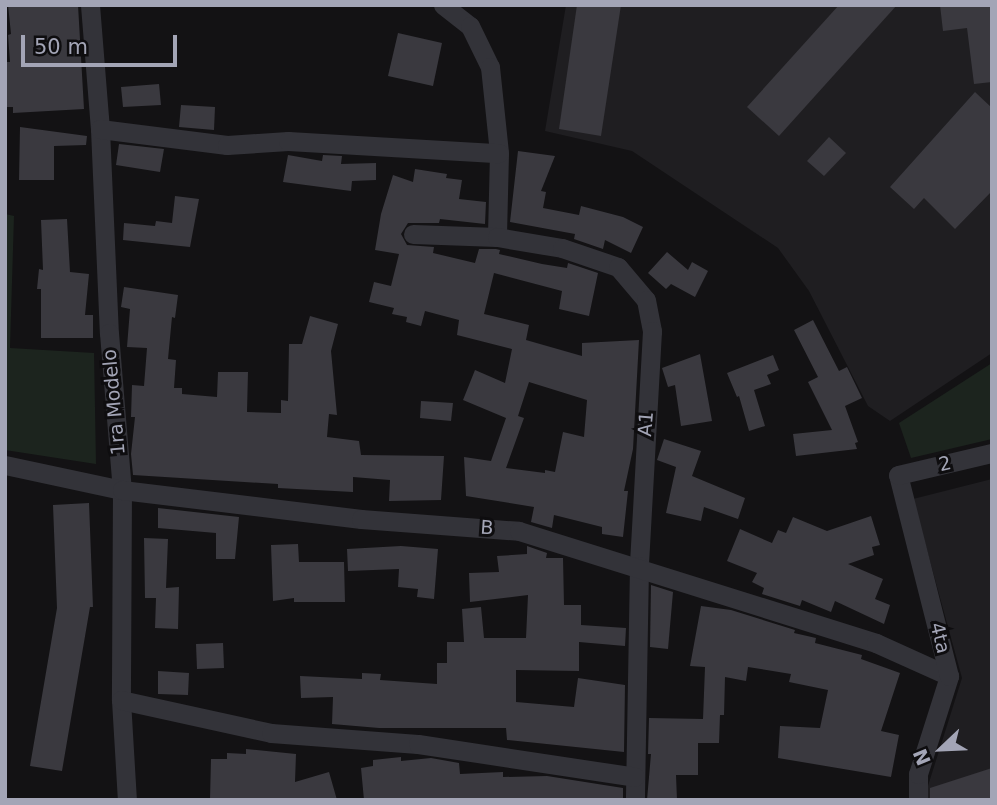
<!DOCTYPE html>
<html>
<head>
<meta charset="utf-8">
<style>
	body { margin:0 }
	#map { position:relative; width:997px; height:805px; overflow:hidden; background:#131214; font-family:"DejaVu Sans",sans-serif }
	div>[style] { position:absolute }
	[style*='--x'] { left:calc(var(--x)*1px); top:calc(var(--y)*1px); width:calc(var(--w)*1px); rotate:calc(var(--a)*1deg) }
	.built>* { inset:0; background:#1f1e21 }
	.green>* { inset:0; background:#1c241e }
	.building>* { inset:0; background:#3a393f }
	.minor>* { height:19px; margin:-9.5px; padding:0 9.5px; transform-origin:9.5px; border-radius:9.5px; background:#333339 }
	span { translate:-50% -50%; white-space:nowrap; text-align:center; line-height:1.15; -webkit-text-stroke:6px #0e0d0f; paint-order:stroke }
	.street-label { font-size:19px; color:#a3a5b6 }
	.frame { position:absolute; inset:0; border:7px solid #a3a5b6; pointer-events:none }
	.north { position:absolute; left:906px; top:714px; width:70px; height:70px; -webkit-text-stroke:5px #0e0d0f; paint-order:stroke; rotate:247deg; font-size:19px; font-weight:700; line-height:28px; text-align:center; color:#a3a5b6 }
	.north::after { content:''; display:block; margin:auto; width:24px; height:32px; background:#a3a5b6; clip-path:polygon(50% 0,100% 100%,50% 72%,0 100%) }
	.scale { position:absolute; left:21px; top:35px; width:156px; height:32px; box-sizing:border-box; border:4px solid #a3a5b6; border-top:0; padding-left:9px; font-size:21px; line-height:24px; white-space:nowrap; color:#a3a5b6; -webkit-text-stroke:5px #0e0d0f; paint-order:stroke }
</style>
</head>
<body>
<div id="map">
	<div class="built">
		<div style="clip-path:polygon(566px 5px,992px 5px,992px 353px,890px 421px,868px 406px,809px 291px,778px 248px,632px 151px,545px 131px)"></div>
		<div style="clip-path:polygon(992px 479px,992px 800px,927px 800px,927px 789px,962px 678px,913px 499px)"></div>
	</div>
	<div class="green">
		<div style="clip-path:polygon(5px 214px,14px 216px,10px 348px,94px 353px,96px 464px,5px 450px)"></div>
		<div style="clip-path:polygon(992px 363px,992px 439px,911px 458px,899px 423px)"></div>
	</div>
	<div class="building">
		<div style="clip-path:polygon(8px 5px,78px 5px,84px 109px,13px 113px,13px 107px,5px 107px,5px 62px,10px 62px,8px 35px,11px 34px)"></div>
		<div style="clip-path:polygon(577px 5px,621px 5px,601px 136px,559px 129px)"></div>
		<div style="clip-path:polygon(839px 5px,897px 5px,779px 136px,747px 107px)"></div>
		<div style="clip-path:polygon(940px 5px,992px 5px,992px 82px,974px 84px,967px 28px,943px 31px)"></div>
		<div style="clip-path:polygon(398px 33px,442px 43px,433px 86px,388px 76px)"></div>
		<div style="clip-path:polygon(159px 84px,161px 105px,123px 107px,121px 87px)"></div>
		<div style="clip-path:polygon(975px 92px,992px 108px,992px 191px,955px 229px,924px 198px,914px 209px,890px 187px)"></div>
		<div style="clip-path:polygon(181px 105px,215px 107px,214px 130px,179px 127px)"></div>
		<div style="clip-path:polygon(20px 127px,87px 136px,86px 145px,54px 146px,54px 180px,19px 180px)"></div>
		<div style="clip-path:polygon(829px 137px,846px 153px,824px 176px,807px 161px)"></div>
		<div style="clip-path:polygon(119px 144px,164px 149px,160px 172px,116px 165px)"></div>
		<div style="clip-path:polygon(518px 151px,555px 156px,541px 191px,546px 192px,543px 208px,579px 215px,581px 206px,623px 217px,643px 227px,631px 253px,605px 240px,603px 249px,574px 239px,575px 234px,510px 222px)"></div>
		<div style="clip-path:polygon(288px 155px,322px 161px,323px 155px,342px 156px,341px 164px,376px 163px,376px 180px,352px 181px,351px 191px,283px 182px)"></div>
		<div style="clip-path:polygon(evenodd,415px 169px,447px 174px,446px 178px,462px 180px,459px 199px,486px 202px,485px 224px,440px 219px,439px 223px,408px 223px,401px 234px,407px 245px,434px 247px,433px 253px,475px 263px,479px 249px,496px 249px,500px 250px,499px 254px,542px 264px,567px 268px,568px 263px,598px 273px,589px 316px,559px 309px,562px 291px,494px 273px,484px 314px,529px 325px,526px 340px,582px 356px,582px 343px,639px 340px,633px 449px,624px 491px,628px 491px,623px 537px,602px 534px,602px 527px,554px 515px,552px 528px,531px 522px,534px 507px,466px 496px,464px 457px,491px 461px,506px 418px,463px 400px,475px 370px,505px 383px,512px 349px,457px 335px,459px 320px,425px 311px,421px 326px,406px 322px,407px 317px,392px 314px,394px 308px,369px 302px,374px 282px,391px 286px,399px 254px,375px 250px,381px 214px,393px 175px,413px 182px,415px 169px,529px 382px,587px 400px,584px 437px,563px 432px,555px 472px,545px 470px,545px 473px,506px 468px,524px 418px,518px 416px,529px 382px)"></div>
		<div style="clip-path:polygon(175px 196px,199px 199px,190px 247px,123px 240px,124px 223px,155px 226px,156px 221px,172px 223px)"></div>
		<div style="clip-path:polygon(67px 219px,70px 272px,89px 274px,85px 315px,93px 315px,93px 338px,41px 338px,41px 289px,37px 289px,39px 269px,43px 270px,41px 220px)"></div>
		<div style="clip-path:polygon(667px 252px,688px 270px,692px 262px,708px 271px,695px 297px,671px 284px,666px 289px,648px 273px)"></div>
		<div style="clip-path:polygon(124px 287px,178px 295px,175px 318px,172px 317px,168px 359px,176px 360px,174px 388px,182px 388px,182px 394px,217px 397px,218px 372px,248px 372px,247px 412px,281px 413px,281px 400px,288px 401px,289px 344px,302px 344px,310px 316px,338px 324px,331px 351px,337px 415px,329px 414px,327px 437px,359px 441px,361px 455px,444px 456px,441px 500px,389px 501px,390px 480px,353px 477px,353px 492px,278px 488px,278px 484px,133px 475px,131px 454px,135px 417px,131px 417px,132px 385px,144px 386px,147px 348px,127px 347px,130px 309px,121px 307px)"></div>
		<div style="clip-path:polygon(813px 320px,839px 371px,847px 367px,862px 398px,845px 406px,858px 442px,855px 443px,857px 449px,796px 456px,793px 434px,832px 430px,808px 382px,818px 377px,794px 330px)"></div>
		<div style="clip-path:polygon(700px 354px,712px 421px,681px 426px,675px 385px,668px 387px,662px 368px)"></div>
		<div style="clip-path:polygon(773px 355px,779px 370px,767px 375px,771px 384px,754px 390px,765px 426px,749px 431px,739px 396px,737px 397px,727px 373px)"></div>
		<div style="clip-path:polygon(421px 401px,453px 403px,451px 421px,420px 418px)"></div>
		<div style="clip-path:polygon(664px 439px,701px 451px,692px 476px,745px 498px,738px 519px,704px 507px,701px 521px,666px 513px,676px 467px,657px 460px)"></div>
		<div style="clip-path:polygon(89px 503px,93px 607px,90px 607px,62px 771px,30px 766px,57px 608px,53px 505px)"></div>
		<div style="clip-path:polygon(158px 508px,239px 517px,235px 559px,216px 559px,216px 533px,158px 528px)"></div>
		<div style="clip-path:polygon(871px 516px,880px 545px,872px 547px,874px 555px,848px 564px,883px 579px,875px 599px,890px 605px,884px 624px,835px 601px,831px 612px,802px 600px,800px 606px,762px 594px,764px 588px,752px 582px,757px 573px,727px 561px,740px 529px,772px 543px,778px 530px,786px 533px,793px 517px,827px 531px)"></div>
		<div style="clip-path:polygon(144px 538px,168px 539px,166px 588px,179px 587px,178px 629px,155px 628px,156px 598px,145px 598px)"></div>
		<div style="clip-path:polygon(298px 544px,299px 562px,344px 562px,345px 602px,294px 602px,294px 598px,273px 601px,271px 545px)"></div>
		<div style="clip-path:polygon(401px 546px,438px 549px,434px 599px,417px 597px,418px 589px,398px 587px,399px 569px,348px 571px,347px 549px)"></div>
		<div style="clip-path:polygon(527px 546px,547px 553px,546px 558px,563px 558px,564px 605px,581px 605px,581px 625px,626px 628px,625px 646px,579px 642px,579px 671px,516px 670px,516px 702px,574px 707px,578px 678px,625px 685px,624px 752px,507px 740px,506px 728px,379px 728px,332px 724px,333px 697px,301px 698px,300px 676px,362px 679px,362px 673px,381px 674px,380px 680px,437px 684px,437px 663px,447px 663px,447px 642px,464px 642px,462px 609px,481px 607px,484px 638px,526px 638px,528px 595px,470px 602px,469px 573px,499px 572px,497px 556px,527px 554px)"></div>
		<div style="clip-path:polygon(651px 585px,673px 592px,668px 649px,650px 647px)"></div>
		<div style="clip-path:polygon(701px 606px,731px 610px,795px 630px,794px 633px,816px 638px,815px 643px,862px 655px,861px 659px,900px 673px,881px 731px,899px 735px,891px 777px,778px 758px,780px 726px,820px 728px,828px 690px,789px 682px,791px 674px,748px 667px,746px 681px,725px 677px,724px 715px,720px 715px,719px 743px,698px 743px,698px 775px,676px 775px,677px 800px,647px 800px,651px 754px,648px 754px,649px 718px,703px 719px,705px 667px,690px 666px)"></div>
		<div style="clip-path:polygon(223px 643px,224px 668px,197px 669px,196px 644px)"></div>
		<div style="clip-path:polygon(158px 671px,189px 673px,188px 695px,158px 694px)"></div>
		<div style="clip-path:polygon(246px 749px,296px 754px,295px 782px,329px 772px,337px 800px,210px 800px,211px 759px,227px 759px,227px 753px,246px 754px)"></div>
		<div style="clip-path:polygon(401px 757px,401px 761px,431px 758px,459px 763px,460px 774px,503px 772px,503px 777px,547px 776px,623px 788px,623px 800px,364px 800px,361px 768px,373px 766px,373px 760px)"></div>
		<div style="clip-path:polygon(992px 768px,992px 800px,930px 800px,930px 788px)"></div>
	</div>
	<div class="minor">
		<div style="--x:90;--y:5;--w:124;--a:85.4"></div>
		<div style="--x:100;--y:129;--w:204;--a:87.5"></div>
		<div style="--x:109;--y:333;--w:158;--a:85.3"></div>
		<div style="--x:122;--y:490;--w:210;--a:90.3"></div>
		<div style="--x:121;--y:700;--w:100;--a:86.6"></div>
		<div style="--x:443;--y:5;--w:34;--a:38"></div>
		<div style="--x:470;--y:26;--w:46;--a:64"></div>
		<div style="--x:490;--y:67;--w:86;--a:84"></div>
		<div style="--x:499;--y:153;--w:84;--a:91.4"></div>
		<div style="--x:100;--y:129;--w:128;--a:7.2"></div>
		<div style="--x:227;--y:145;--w:61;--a:-3.8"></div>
		<div style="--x:288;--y:141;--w:211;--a:3.3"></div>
		<div style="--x:413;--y:234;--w:84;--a:2"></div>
		<div style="--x:497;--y:237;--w:66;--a:9.6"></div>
		<div style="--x:562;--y:248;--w:59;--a:18.7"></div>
		<div style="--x:618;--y:267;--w:43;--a:49.7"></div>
		<div style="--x:646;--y:300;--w:32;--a:79"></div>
		<div style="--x:652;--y:331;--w:235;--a:93.2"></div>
		<div style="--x:639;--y:566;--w:234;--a:91"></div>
		<div style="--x:5;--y:465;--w:120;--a:12.1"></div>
		<div style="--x:122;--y:490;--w:241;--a:6.9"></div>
		<div style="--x:361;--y:519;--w:158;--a:4.3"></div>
		<div style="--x:519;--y:531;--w:374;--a:17.4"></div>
		<div style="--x:876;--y:643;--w:80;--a:24.3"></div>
		<div style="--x:121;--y:700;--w:154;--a:12.4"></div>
		<div style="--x:271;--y:733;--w:147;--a:4.3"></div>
		<div style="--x:418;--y:744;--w:219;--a:8.6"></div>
		<div style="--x:918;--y:800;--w:26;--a:-90"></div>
		<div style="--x:918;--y:774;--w:103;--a:-72.4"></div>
		<div style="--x:949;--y:676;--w:207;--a:-104.2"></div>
		<div style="--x:898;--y:475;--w:97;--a:-13.2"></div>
	</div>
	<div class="street-label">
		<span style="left:114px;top:402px;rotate:-95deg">1ra Modelo</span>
		<span style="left:646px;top:424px;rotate:-85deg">A1</span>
		<span style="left:945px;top:464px;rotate:-13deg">2</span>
		<span style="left:487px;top:528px;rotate:4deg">B</span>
		<span style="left:940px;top:638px;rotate:76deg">4ta</span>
	</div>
	<div class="frame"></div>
	<div class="north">N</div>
	<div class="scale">50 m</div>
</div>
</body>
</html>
